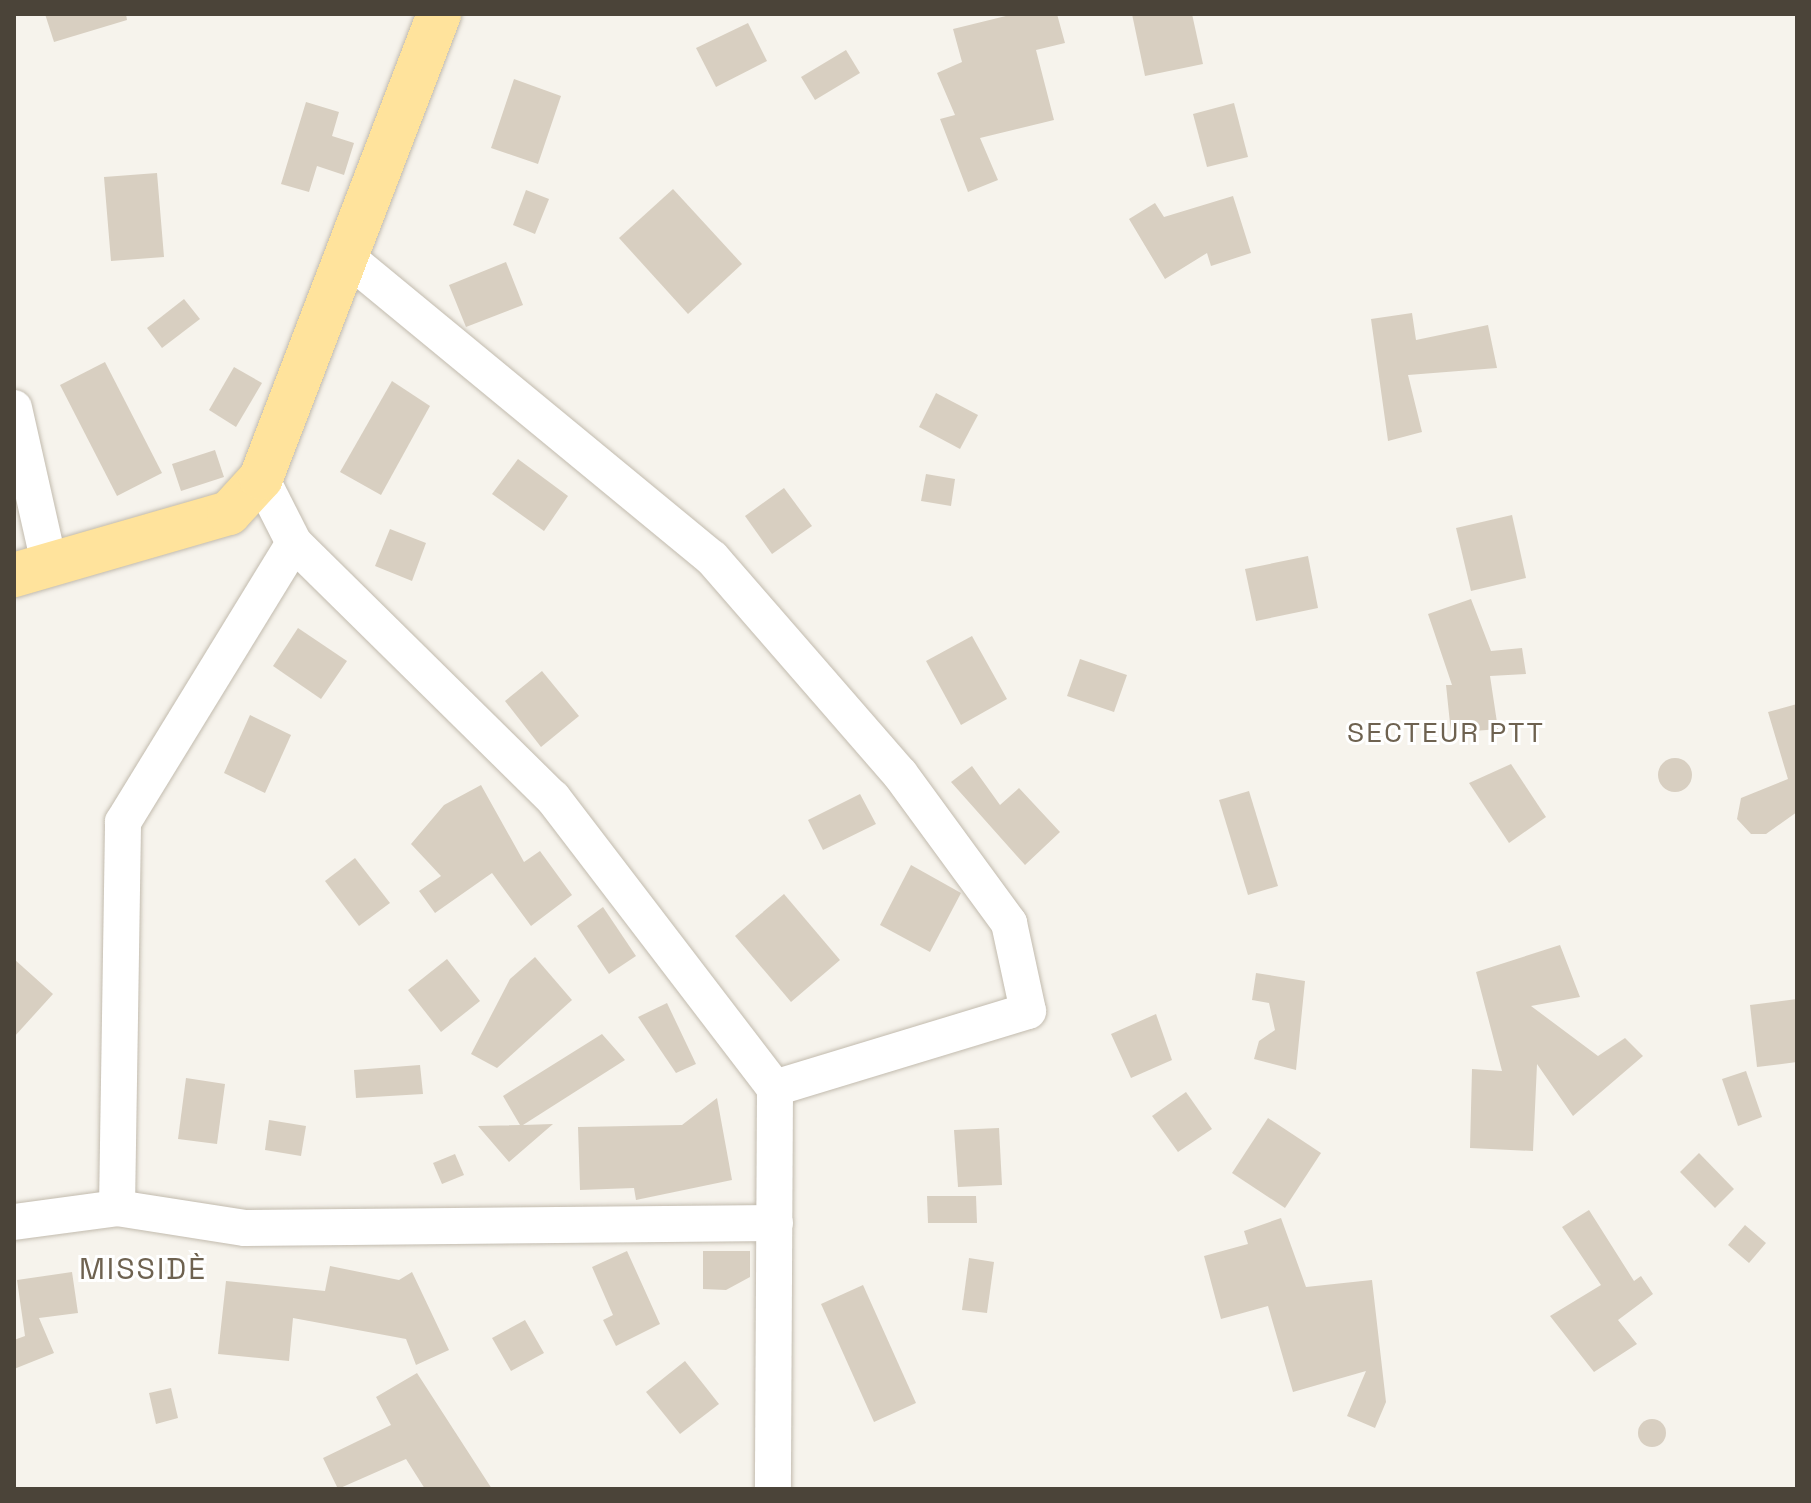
<!DOCTYPE html>
<html>
<head>
<meta charset="utf-8">
<style>
	body { margin:0 }
	#map { position:relative; width:1811px; height:1503px; overflow:hidden; background:#f6f3ec; font-family:"Space Grotesk",sans-serif }
	div>[style] { position:absolute }
	[style*='--x'] { left:calc(var(--x)*1px); top:calc(var(--y)*1px); width:calc(var(--w)*1px); rotate:calc(var(--a)*1deg) }
	.building>* { inset:0; background:#d8cfc1 }
	.round { border-radius:50% }
	.roads { filter:drop-shadow(0 0 2px #c2bbae) drop-shadow(0 0 2px #c2bbae) }
	.minor>* { height:36px; margin:-18px; padding:0 18px; transform-origin:18px; border-radius:18px; background:#fff }
	.major>* { height:44px; margin:-22px; padding:0 22px; transform-origin:22px; border-radius:22px; background:#ffe39c }
	span { translate:-50% -50%; white-space:nowrap; text-align:center; line-height:1.15; -webkit-text-stroke:6px #fff; paint-order:stroke }
	.neighbourhood-label { font-size:28px; color:#6e6250; letter-spacing:2px }
	.quarter-label { font-size:30px; color:#6e6250; letter-spacing:2px }
	.frame { position:absolute; inset:0; border:16px solid #4b4439; pointer-events:none }
</style>
</head>
<body>
<div id="map">
	<div class="building">
		<div style="clip-path:polygon(45px 14px,126px 14px,127px 20px,54px 42px)"></div>
		<div style="clip-path:polygon(1014px 14px,1057px 14px,1065px 43px,1036px 50px,1054px 120px,980px 138px,998px 180px,968px 192px,940px 119px,955px 115px,937px 73px,962px 62px,953px 29px)"></div>
		<div style="clip-path:polygon(1132px 14px,1192px 14px,1203px 64px,1145px 76px)"></div>
		<div style="clip-path:polygon(748px 23px,767px 61px,716px 87px,696px 48px)"></div>
		<div style="clip-path:polygon(846px 50px,860px 73px,815px 100px,801px 77px)"></div>
		<div style="clip-path:polygon(514px 79px,561px 96px,538px 164px,491px 148px)"></div>
		<div style="clip-path:polygon(306px 102px,339px 112px,332px 136px,354px 143px,344px 175px,317px 166px,309px 192px,281px 184px)"></div>
		<div style="clip-path:polygon(1234px 103px,1248px 157px,1207px 167px,1193px 114px)"></div>
		<div style="clip-path:polygon(157px 173px,164px 257px,111px 261px,104px 177px)"></div>
		<div style="clip-path:polygon(673px 189px,742px 264px,688px 314px,619px 238px)"></div>
		<div style="clip-path:polygon(526px 190px,549px 199px,535px 234px,513px 225px)"></div>
		<div style="clip-path:polygon(1233px 196px,1251px 253px,1211px 266px,1207px 253px,1165px 279px,1129px 219px,1155px 203px,1164px 217px)"></div>
		<div style="clip-path:polygon(506px 262px,523px 305px,466px 327px,449px 285px)"></div>
		<div style="clip-path:polygon(184px 299px,200px 319px,162px 348px,147px 328px)"></div>
		<div style="clip-path:polygon(1412px 313px,1416px 340px,1488px 325px,1497px 368px,1408px 375px,1422px 432px,1388px 441px,1371px 319px)"></div>
		<div style="clip-path:polygon(105px 362px,162px 473px,117px 496px,60px 385px)"></div>
		<div style="clip-path:polygon(234px 367px,262px 383px,236px 427px,209px 410px)"></div>
		<div style="clip-path:polygon(392px 381px,430px 406px,381px 495px,340px 472px)"></div>
		<div style="clip-path:polygon(936px 393px,978px 415px,960px 449px,919px 427px)"></div>
		<div style="clip-path:polygon(215px 450px,224px 477px,181px 491px,172px 464px)"></div>
		<div style="clip-path:polygon(518px 459px,568px 496px,544px 531px,492px 494px)"></div>
		<div style="clip-path:polygon(926px 474px,955px 479px,951px 506px,921px 501px)"></div>
		<div style="clip-path:polygon(784px 488px,812px 526px,772px 554px,745px 516px)"></div>
		<div style="clip-path:polygon(1512px 515px,1526px 578px,1471px 591px,1456px 528px)"></div>
		<div style="clip-path:polygon(390px 529px,426px 543px,412px 581px,375px 566px)"></div>
		<div style="clip-path:polygon(1308px 556px,1318px 608px,1256px 621px,1245px 569px)"></div>
		<div style="clip-path:polygon(1471px 599px,1491px 651px,1522px 648px,1526px 674px,1490px 676px,1498px 729px,1451px 733px,1446px 685px,1452px 685px,1428px 614px)"></div>
		<div style="clip-path:polygon(298px 628px,347px 661px,321px 699px,273px 666px)"></div>
		<div style="clip-path:polygon(972px 636px,1007px 699px,961px 725px,926px 661px)"></div>
		<div style="clip-path:polygon(1080px 659px,1127px 675px,1114px 712px,1067px 696px)"></div>
		<div style="clip-path:polygon(542px 671px,579px 716px,541px 747px,505px 701px)"></div>
		<div style="clip-path:polygon(1797px 704px,1797px 812px,1766px 834px,1751px 834px,1737px 819px,1741px 798px,1788px 779px,1768px 712px)"></div>
		<div style="clip-path:polygon(250px 715px,291px 735px,265px 793px,224px 773px)"></div>
		<div class="round" style="left:1658px;top:758px;width:34px;height:34px"></div>
		<div style="clip-path:polygon(1511px 764px,1546px 817px,1509px 843px,1469px 783px)"></div>
		<div style="clip-path:polygon(972px 766px,1000px 805px,1019px 788px,1060px 832px,1025px 865px,951px 782px)"></div>
		<div style="clip-path:polygon(481px 785px,524px 862px,540px 851px,572px 895px,531px 926px,492px 873px,435px 913px,419px 891px,441px 876px,411px 844px,444px 805px)"></div>
		<div style="clip-path:polygon(1249px 791px,1278px 886px,1248px 895px,1219px 800px)"></div>
		<div style="clip-path:polygon(860px 794px,876px 824px,823px 850px,808px 820px)"></div>
		<div style="clip-path:polygon(355px 858px,390px 903px,359px 926px,325px 881px)"></div>
		<div style="clip-path:polygon(911px 865px,961px 893px,930px 952px,880px 925px)"></div>
		<div style="clip-path:polygon(784px 894px,840px 960px,791px 1002px,735px 936px)"></div>
		<div style="clip-path:polygon(603px 907px,636px 956px,609px 974px,577px 926px)"></div>
		<div style="clip-path:polygon(1560px 945px,1580px 997px,1531px 1006px,1598px 1056px,1625px 1038px,1643px 1056px,1573px 1116px,1537px 1064px,1533px 1151px,1470px 1148px,1472px 1069px,1502px 1071px,1476px 972px)"></div>
		<div style="clip-path:polygon(535px 957px,572px 1000px,497px 1068px,471px 1054px,510px 979px)"></div>
		<div style="clip-path:polygon(14px 959px,53px 994px,14px 1037px)"></div>
		<div style="clip-path:polygon(447px 959px,480px 1001px,441px 1032px,408px 990px)"></div>
		<div style="clip-path:polygon(1256px 973px,1305px 981px,1296px 1070px,1254px 1059px,1259px 1041px,1275px 1030px,1269px 1003px,1252px 1000px)"></div>
		<div style="clip-path:polygon(1797px 999px,1797px 1062px,1757px 1067px,1750px 1005px)"></div>
		<div style="clip-path:polygon(667px 1003px,696px 1064px,676px 1073px,638px 1017px)"></div>
		<div style="clip-path:polygon(1156px 1014px,1172px 1060px,1131px 1078px,1111px 1034px)"></div>
		<div style="clip-path:polygon(602px 1034px,625px 1060px,523px 1125px,553px 1124px,509px 1162px,478px 1126px,520px 1125px,503px 1096px)"></div>
		<div style="clip-path:polygon(420px 1065px,423px 1094px,356px 1098px,354px 1070px)"></div>
		<div style="clip-path:polygon(1746px 1071px,1762px 1117px,1738px 1126px,1722px 1079px)"></div>
		<div style="clip-path:polygon(186px 1078px,225px 1084px,217px 1144px,178px 1139px)"></div>
		<div style="clip-path:polygon(1186px 1092px,1212px 1129px,1178px 1152px,1152px 1116px)"></div>
		<div style="clip-path:polygon(717px 1098px,732px 1180px,636px 1200px,634px 1188px,580px 1190px,578px 1127px,682px 1125px)"></div>
		<div style="clip-path:polygon(1268px 1118px,1321px 1153px,1285px 1208px,1232px 1173px)"></div>
		<div style="clip-path:polygon(269px 1120px,306px 1126px,301px 1156px,265px 1150px)"></div>
		<div style="clip-path:polygon(999px 1128px,1002px 1185px,958px 1187px,954px 1130px)"></div>
		<div style="clip-path:polygon(1699px 1153px,1734px 1189px,1715px 1208px,1680px 1172px)"></div>
		<div style="clip-path:polygon(455px 1154px,464px 1175px,442px 1184px,433px 1163px)"></div>
		<div style="clip-path:polygon(927px 1196px,976px 1196px,977px 1223px,928px 1223px)"></div>
		<div style="clip-path:polygon(1589px 1210px,1634px 1281px,1641px 1276px,1653px 1294px,1618px 1320px,1637px 1344px,1594px 1372px,1550px 1316px,1601px 1285px,1562px 1227px)"></div>
		<div style="clip-path:polygon(1281px 1218px,1306px 1287px,1372px 1280px,1386px 1402px,1375px 1428px,1347px 1416px,1366px 1371px,1293px 1392px,1268px 1306px,1221px 1319px,1204px 1256px,1248px 1244px,1244px 1231px)"></div>
		<div style="clip-path:polygon(1745px 1225px,1766px 1243px,1749px 1263px,1728px 1245px)"></div>
		<div style="clip-path:polygon(627px 1251px,660px 1324px,616px 1346px,603px 1320px,613px 1315px,592px 1267px)"></div>
		<div style="clip-path:polygon(703px 1251px,750px 1251px,750px 1277px,726px 1290px,703px 1289px)"></div>
		<div style="clip-path:polygon(969px 1258px,994px 1262px,987px 1313px,962px 1310px)"></div>
		<div style="clip-path:polygon(330px 1266px,399px 1280px,412px 1272px,449px 1350px,416px 1365px,406px 1339px,293px 1318px,289px 1361px,218px 1354px,226px 1281px,325px 1291px)"></div>
		<div style="clip-path:polygon(72px 1272px,78px 1313px,39px 1318px,54px 1353px,14px 1369px,14px 1340px,25px 1336px,17px 1280px)"></div>
		<div style="clip-path:polygon(863px 1285px,916px 1403px,874px 1422px,821px 1304px)"></div>
		<div style="clip-path:polygon(525px 1320px,544px 1353px,511px 1371px,492px 1338px)"></div>
		<div style="clip-path:polygon(685px 1361px,719px 1404px,680px 1434px,646px 1392px)"></div>
		<div style="clip-path:polygon(417px 1373px,492px 1489px,425px 1489px,406px 1459px,338px 1489px,323px 1458px,391px 1425px,376px 1397px)"></div>
		<div style="clip-path:polygon(171px 1388px,178px 1418px,156px 1424px,149px 1393px)"></div>
		<div class="round" style="left:1638px;top:1419px;width:28px;height:28px"></div>
	</div>
	<div class="roads">
		<div class="minor">
			<div style="--x:349;--y:259;--w:470;--a:39.5"></div>
			<div style="--x:712;--y:558;--w:286;--a:49"></div>
			<div style="--x:900;--y:774;--w:185;--a:53.8"></div>
			<div style="--x:1009;--y:923;--w:90;--a:77.8"></div>
			<div style="--x:1028;--y:1011;--w:264;--a:163.1"></div>
			<div style="--x:14;--y:408;--w:164;--a:77.3"></div>
			<div style="--x:261;--y:478;--w:73;--a:63.1"></div>
			<div style="--x:294;--y:543;--w:363;--a:44.6"></div>
			<div style="--x:553;--y:798;--w:365;--a:52.6"></div>
			<div style="--x:775;--y:1088;--w:401;--a:90.3"></div>
			<div style="--x:117;--y:1208;--w:130;--a:8.9"></div>
			<div style="--x:245;--y:1228;--w:530;--a:-0.54"></div>
			<div style="--x:14;--y:1222;--w:104;--a:-7.7"></div>
			<div style="--x:117;--y:1208;--w:386;--a:-89.1"></div>
			<div style="--x:123;--y:822;--w:327;--a:-58.5"></div>
		</div>
		<div class="major">
			<div style="--x:14;--y:575;--w:224;--a:-16.1"></div>
			<div style="--x:229;--y:513;--w:47;--a:-47.6"></div>
			<div style="--x:261;--y:478;--w:497;--a:-69"></div>
		</div>
	</div>
	<div class="neighbourhood-label">
		<span style="left:1446px;top:732px">SECTEUR PTT</span>
	</div>
	<div class="quarter-label">
		<span style="left:143px;top:1269px">MISSIDÈ</span>
	</div>
	<div class="frame"></div>
</div>
</body>
</html>
